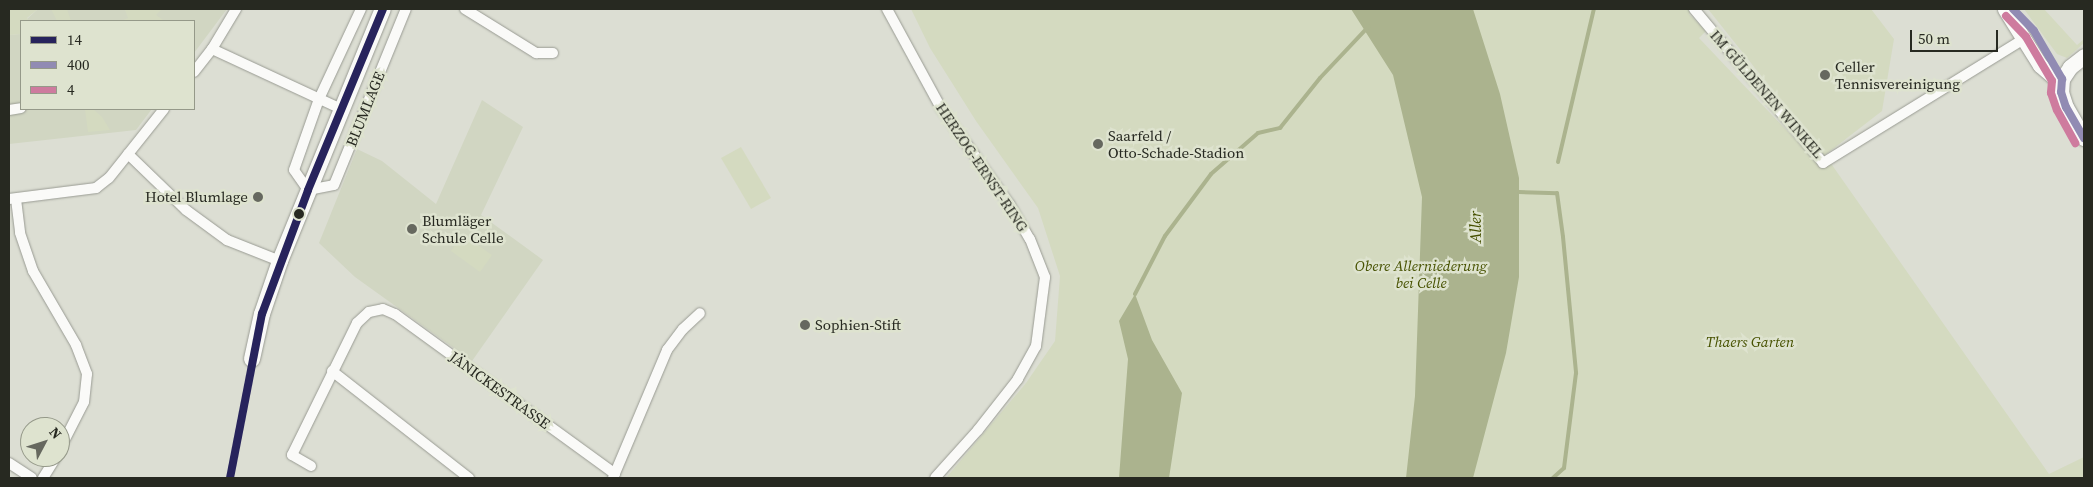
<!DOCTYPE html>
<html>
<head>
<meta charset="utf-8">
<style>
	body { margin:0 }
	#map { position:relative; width:2093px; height:487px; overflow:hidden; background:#dcded3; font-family:"Source Serif 4",serif }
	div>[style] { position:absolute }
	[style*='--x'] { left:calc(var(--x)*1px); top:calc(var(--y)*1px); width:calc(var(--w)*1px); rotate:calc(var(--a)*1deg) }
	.built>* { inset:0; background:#d1d6c2 }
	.green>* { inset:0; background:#d4dac0 }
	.water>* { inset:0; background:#abb38e }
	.stream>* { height:4px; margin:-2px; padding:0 2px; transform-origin:2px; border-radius:2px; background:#abb38e }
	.roads { filter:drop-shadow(0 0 1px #999b93) drop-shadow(0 0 1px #999b93) }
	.street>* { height:10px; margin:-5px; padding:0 5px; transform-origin:5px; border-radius:5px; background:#fafaf8 }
	.secondary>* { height:15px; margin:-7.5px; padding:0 7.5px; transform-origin:7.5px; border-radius:7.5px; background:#fafaf8 }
	.primary>* { height:16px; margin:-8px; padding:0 8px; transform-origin:8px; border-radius:8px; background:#fafaf8 }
	.bus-1>* { height:8px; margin:-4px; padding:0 4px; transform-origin:4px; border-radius:4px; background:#27235c }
	.bus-2>* { height:8px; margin:-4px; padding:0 4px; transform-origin:4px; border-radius:4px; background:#918bb3 }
	.bus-3>* { height:8px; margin:-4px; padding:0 4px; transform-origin:4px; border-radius:4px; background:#ce7b9e }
	.dots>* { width:14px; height:14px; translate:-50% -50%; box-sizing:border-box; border:2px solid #dee3cf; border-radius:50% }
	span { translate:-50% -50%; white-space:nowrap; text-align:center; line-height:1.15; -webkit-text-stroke:5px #dee3cf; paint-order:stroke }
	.poi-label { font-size:15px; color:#272921 }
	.left { translate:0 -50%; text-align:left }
	.right { translate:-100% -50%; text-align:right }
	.street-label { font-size:15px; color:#272921 }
	.park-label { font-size:15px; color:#475200; font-style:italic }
	.water-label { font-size:16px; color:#465000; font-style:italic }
	.frame { position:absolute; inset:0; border:10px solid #272921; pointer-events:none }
	.legend { position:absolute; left:20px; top:20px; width:175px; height:90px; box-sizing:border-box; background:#dee3cf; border:1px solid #959989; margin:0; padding:6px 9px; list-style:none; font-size:15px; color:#272921 }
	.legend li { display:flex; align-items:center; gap:10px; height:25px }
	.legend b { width:25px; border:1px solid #959989 }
	.north { position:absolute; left:20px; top:417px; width:50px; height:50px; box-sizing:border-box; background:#dee3cf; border:1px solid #959989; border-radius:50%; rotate:50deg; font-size:14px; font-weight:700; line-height:20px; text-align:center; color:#272921 }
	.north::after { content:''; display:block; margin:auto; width:18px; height:22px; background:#66685f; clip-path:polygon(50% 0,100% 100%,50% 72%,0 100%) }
	.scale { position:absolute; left:1910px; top:30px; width:88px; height:22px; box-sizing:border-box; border:2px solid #272921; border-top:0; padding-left:6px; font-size:15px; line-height:18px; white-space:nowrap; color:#272921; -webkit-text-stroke:4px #dee3cf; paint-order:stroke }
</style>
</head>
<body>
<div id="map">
	<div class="built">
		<div style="clip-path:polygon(38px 9px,227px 9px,194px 53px,194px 21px,29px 21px,27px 19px)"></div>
		<div style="clip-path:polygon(21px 34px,21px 109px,152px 109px,136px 130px,9px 144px,9px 35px)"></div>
		<div style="clip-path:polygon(482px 100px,523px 127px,481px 215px,543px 260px,472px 361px,355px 277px,319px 243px,357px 149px,382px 161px,436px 204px)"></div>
	</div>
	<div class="green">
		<div style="clip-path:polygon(9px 9px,38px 9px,27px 18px,29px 21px,21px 21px,21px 34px,9px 35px)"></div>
		<div style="clip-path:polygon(51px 9px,67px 9px,71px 21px,57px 21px)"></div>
		<div style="clip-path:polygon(127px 9px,162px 9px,156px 15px,163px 20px,121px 21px,128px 18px,125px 10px)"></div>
		<div style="clip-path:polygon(911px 9px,1693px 9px,1689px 14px,1706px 31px,1699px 38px,1808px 153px,1824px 155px,1708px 9px,1871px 9px,1894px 39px,1882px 111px,1825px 155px,2049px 474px,2084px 457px,2084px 478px,946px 478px,1026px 383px,1055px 341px,1060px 276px,1038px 208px,976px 121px,930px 48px)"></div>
		<div style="clip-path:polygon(2024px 9px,2044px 9px,2077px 45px,2084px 39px,2084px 43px,2067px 58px,2057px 54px)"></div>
		<div style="clip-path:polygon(85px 109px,93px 109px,102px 117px,110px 130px,88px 132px)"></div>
		<div style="clip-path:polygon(741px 147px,771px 198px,751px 209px,721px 158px)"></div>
		<div style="clip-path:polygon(463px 235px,492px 255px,480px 272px,451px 251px)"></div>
	</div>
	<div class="water">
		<div style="clip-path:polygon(1351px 9px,1473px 9px,1500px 94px,1519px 178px,1519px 277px,1506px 353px,1473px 478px,1406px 478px,1415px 396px,1422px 197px,1393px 75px)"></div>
		<div style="clip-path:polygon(1135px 294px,1152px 340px,1182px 393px,1169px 478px,1119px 478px,1128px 359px,1119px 321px)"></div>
	</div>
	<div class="stream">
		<div style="--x:1558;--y:162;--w:157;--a:-76.8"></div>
		<div style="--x:1519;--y:192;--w:38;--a:2"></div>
		<div style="--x:1557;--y:193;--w:44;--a:82.2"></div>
		<div style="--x:1563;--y:237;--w:137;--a:84.5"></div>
		<div style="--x:1576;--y:373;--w:96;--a:97.2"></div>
		<div style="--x:1564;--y:468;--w:15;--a:138"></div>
		<div style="--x:1135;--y:294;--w:65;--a:-62.7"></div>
		<div style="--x:1165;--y:236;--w:77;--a:-53.4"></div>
		<div style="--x:1211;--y:174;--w:62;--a:-41.1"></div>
		<div style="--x:1258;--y:133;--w:23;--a:-13"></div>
		<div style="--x:1280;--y:128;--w:64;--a:-51.3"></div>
		<div style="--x:1320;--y:78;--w:71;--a:-46.7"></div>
	</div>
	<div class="roads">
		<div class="street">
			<div style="--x:361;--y:9;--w:99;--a:115"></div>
			<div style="--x:319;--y:99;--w:75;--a:109.4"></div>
			<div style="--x:294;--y:170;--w:24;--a:55"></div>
			<div style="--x:308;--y:190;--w:26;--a:-11"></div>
			<div style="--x:334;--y:185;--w:190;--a:-67.8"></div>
			<div style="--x:465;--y:9;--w:84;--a:31.8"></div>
			<div style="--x:536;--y:53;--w:17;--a:0"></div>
			<div style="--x:887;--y:9;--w:113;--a:61.4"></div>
			<div style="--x:941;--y:108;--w:119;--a:54.6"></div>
			<div style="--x:1010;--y:205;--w:39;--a:60"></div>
			<div style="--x:1030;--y:239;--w:41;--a:68.5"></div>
			<div style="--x:1045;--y:277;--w:70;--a:97.4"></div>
			<div style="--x:1036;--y:346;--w:38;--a:119"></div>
			<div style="--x:1018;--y:379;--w:65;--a:128.1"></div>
			<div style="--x:978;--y:430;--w:64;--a:131.9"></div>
			<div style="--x:1694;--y:9;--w:201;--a:50"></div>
			<div style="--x:1823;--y:163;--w:236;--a:-31.7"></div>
			<div style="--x:212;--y:49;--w:142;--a:24.9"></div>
			<div style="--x:194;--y:72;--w:29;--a:-52"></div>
			<div style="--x:212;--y:49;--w:47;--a:-59"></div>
			<div style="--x:9;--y:110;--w:12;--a:-9"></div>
			<div style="--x:128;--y:154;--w:81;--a:44"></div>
			<div style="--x:186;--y:210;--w:51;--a:36.2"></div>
			<div style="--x:227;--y:240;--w:57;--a:21.6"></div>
			<div style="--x:9;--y:199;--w:88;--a:-7.2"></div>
			<div style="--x:96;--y:188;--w:16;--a:-38"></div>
			<div style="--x:109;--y:178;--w:88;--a:-51.4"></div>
			<div style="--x:16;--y:199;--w:34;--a:83"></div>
			<div style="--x:20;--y:233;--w:40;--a:71.1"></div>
			<div style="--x:33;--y:271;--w:86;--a:59.8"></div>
			<div style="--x:76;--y:345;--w:31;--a:69"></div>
			<div style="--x:87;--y:374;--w:28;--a:96"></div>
			<div style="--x:84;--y:402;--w:53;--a:117.1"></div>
			<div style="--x:332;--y:371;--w:174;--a:38"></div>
			<div style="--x:9;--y:463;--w:27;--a:33"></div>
			<div style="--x:311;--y:466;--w:22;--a:-150"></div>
			<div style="--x:292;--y:455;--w:147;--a:-63.8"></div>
			<div style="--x:357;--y:323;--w:16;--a:-43"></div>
			<div style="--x:369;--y:312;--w:14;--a:-12"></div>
			<div style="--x:383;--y:309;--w:13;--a:23"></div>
			<div style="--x:395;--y:314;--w:272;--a:36"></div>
			<div style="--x:43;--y:478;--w:25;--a:-58"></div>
			<div style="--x:613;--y:478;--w:139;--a:-67.1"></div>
			<div style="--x:667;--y:350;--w:26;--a:-53"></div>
			<div style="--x:683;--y:329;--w:23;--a:-43"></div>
		</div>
		<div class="secondary">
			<div style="--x:2005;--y:9;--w:66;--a:58"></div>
			<div style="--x:2040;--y:65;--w:18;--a:41"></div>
			<div style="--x:2054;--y:77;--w:8;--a:14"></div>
			<div style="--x:2062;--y:79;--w:13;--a:94"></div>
			<div style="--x:2061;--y:92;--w:16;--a:72"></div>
			<div style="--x:2066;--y:107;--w:36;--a:60"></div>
			<div style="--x:2062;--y:79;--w:14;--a:-56"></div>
			<div style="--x:2070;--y:67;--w:18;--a:-38"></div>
		</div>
		<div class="primary">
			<div style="--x:252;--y:359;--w:46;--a:-77.5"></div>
			<div style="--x:262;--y:314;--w:56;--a:-71.2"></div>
			<div style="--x:280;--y:261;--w:272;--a:-67.8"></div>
		</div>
	</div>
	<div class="bus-1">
		<div style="--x:230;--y:478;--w:167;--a:-79"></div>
		<div style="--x:262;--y:314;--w:132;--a:-69.6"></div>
		<div style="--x:308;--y:190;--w:196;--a:-67.5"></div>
	</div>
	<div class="bus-2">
		<div style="--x:2013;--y:9;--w:30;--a:46"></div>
		<div style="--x:2034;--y:31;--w:56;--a:59.7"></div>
		<div style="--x:2062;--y:79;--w:13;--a:94"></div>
		<div style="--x:2061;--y:92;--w:16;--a:72"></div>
		<div style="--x:2066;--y:107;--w:36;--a:60"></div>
	</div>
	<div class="bus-3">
		<div style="--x:2006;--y:16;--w:29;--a:46"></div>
		<div style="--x:2026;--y:37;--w:51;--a:59.4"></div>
		<div style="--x:2052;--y:81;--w:12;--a:95"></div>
		<div style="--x:2051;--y:93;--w:18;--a:71"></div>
		<div style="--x:2057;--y:110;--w:38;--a:61"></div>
	</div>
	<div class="dots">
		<div style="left:1825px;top:75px;background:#66685f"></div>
		<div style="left:1098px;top:144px;background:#66685f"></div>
		<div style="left:258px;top:197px;background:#66685f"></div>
		<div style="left:299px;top:214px;background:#272921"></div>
		<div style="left:412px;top:229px;background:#66685f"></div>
		<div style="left:805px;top:325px;background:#66685f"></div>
	</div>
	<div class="poi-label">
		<span class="left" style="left:1835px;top:75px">Celler<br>Tennisvereinigung</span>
		<span class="left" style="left:1108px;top:144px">Saarfeld /<br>Otto-Schade-Stadion</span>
		<span class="right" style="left:248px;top:197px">Hotel Blumlage</span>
		<span class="left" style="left:422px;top:229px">Blumläger<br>Schule Celle</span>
		<span class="left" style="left:815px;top:325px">Sophien-Stift</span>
	</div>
	<div class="street-label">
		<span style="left:1767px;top:94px;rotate:49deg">IM GÜLDENEN WINKEL</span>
		<span style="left:365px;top:109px;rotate:-68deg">BLUMLAGE</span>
		<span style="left:982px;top:167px;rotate:56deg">HERZOG-ERNST-RING</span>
		<span style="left:500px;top:390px;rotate:36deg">JÄNICKESTRASSE</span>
	</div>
	<div class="park-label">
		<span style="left:1421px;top:274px">Obere Allerniederung<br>bei Celle</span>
		<span style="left:1750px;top:342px">Thaers Garten</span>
	</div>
	<div class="water-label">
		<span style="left:1475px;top:227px;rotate:-91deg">Aller</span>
	</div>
	<div class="frame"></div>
	<ul class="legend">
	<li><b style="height:6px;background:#27235c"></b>14</li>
	<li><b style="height:6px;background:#918bb3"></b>400</li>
	<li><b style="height:6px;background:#ce7b9e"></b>4</li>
	</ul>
	<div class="north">N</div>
	<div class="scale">50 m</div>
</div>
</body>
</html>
